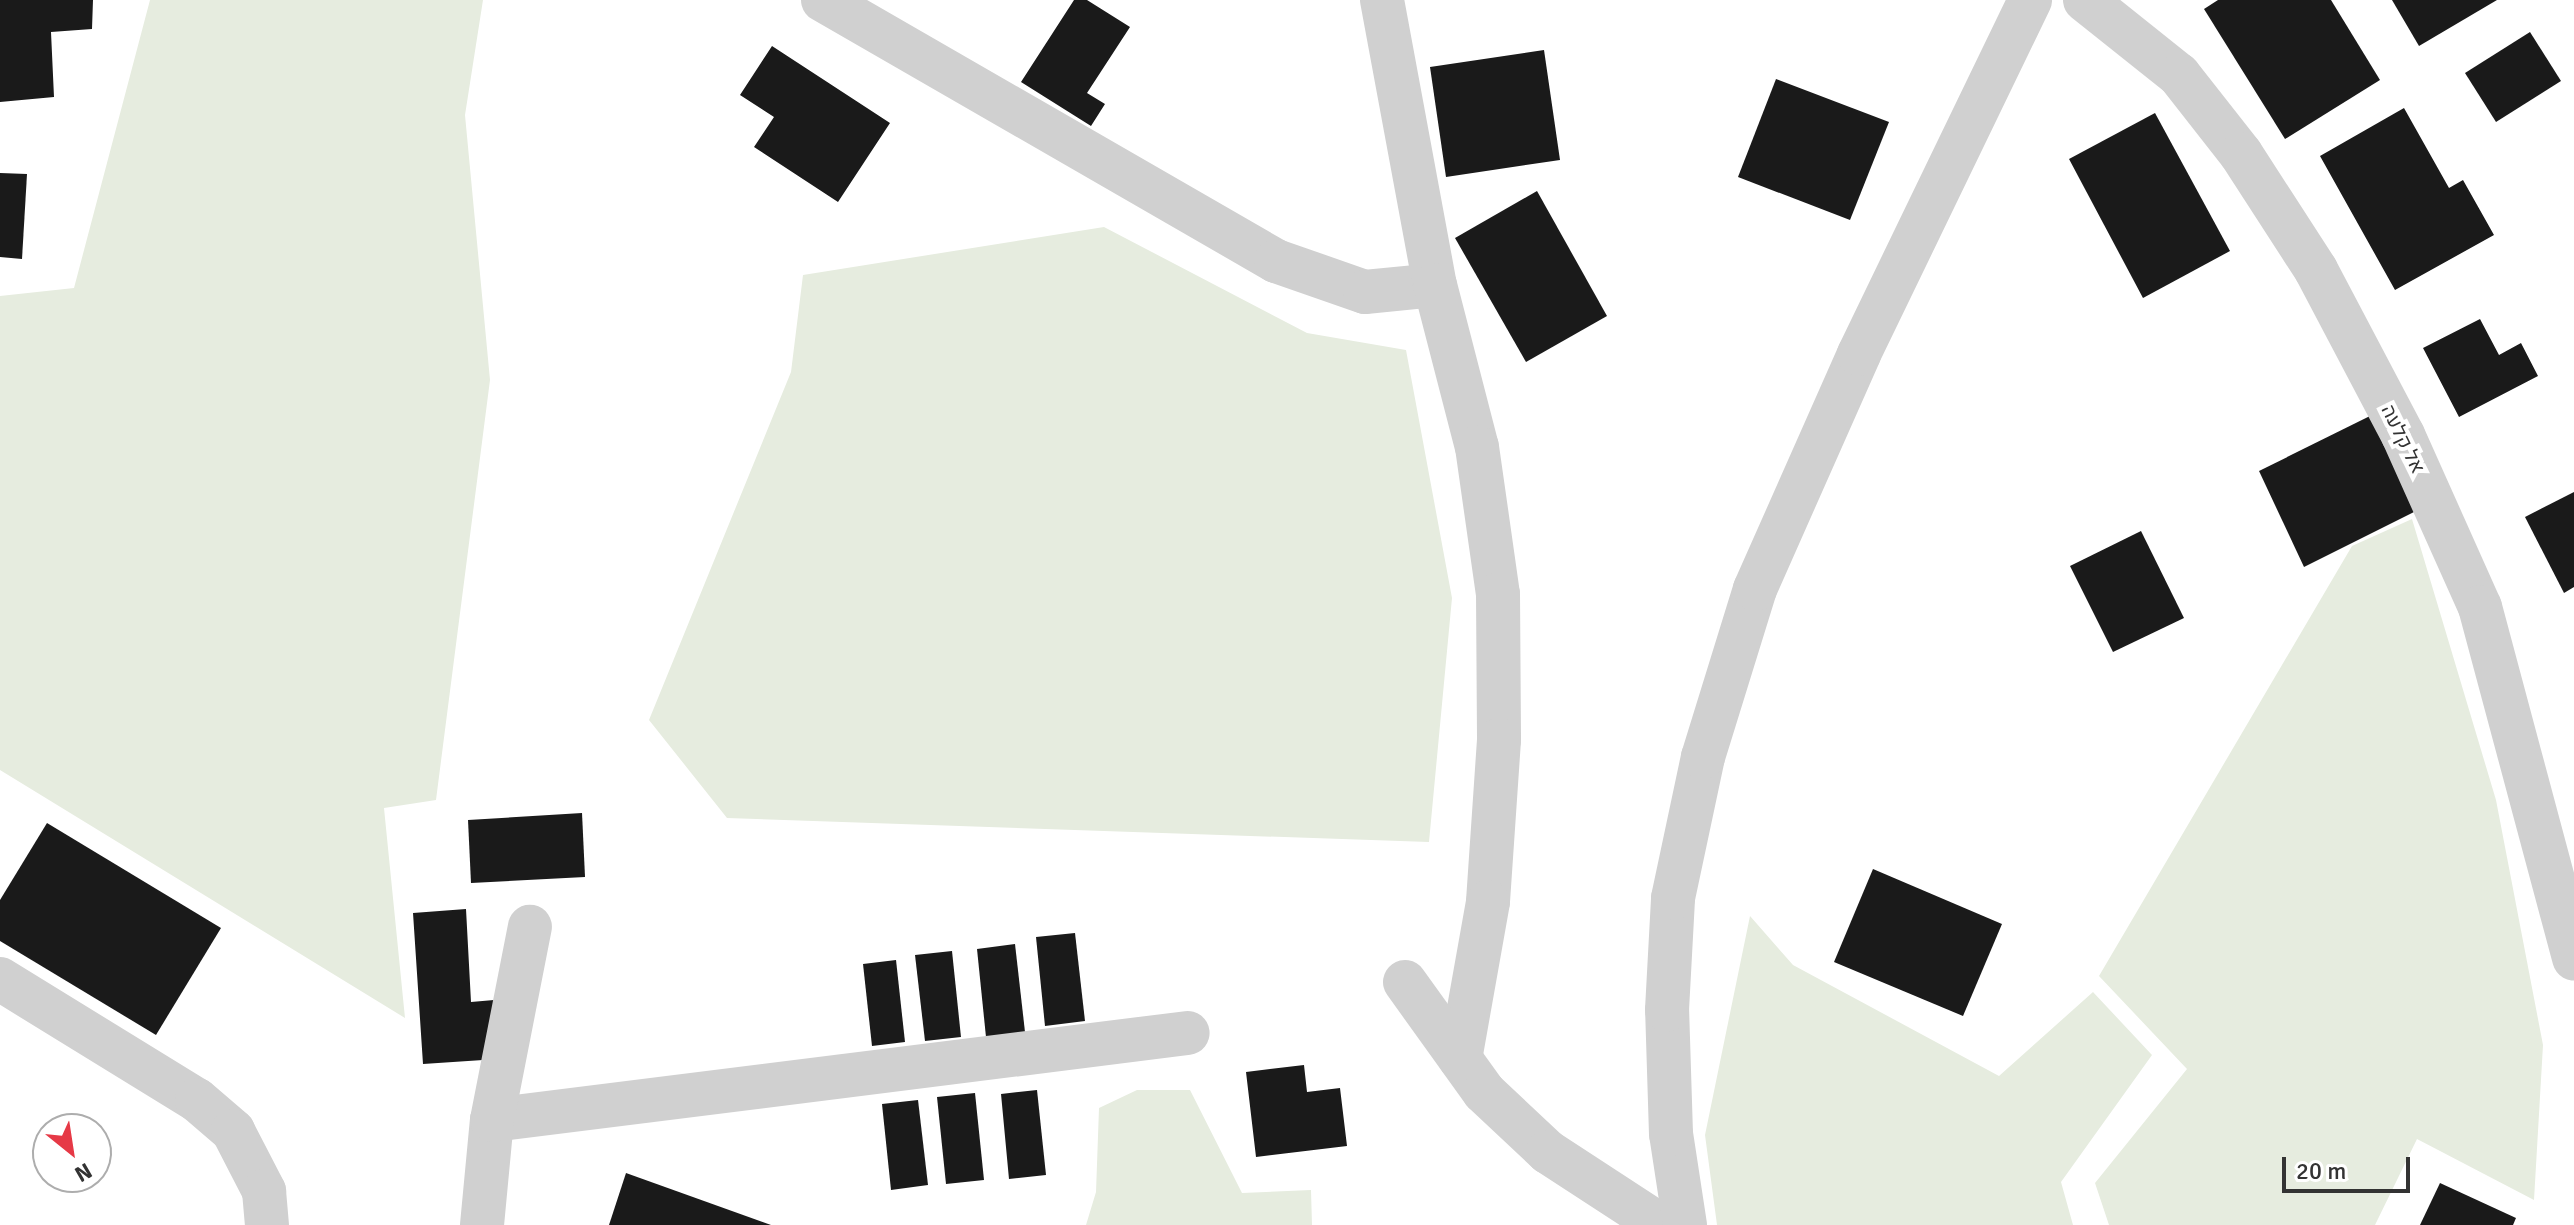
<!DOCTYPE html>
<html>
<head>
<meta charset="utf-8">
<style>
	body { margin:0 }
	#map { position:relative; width:2574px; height:1225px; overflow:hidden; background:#fff; font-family:Signika,Heebo,sans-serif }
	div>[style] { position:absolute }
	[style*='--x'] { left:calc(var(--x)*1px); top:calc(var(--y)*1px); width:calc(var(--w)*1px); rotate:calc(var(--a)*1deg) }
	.green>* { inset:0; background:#e6ecdf }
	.building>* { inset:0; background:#1a1a1a }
	.minor>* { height:44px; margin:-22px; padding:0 22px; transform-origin:22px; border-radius:22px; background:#d0d0d0 }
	span { translate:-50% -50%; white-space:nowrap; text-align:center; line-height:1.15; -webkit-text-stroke:8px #fff; paint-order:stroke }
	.street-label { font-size:20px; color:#333 }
	.north { position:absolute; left:32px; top:1113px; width:80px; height:80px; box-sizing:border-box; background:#fff; border:2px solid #adadad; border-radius:50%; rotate:150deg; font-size:22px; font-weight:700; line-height:32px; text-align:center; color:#333 }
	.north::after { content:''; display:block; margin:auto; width:28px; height:36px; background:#e63946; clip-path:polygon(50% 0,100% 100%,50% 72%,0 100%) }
	.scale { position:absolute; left:2282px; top:1157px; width:128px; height:36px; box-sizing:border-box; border:4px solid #333; border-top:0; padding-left:10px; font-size:24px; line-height:28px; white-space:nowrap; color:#333; -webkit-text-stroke:6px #fff; paint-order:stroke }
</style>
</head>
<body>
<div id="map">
	<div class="green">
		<div style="clip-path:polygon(150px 0,483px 0,465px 115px,490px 380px,436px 800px,384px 808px,405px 1018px,0 770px,0 296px,74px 288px)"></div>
		<div style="clip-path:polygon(1104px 227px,1307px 333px,1406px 350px,1452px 598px,1429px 842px,727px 818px,649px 720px,791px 372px,803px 275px)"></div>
		<div style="clip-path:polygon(2412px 519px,2496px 800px,2543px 1045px,2534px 1200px,2417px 1139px,2375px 1225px,2109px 1225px,2095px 1183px,2187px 1069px,2099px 976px,2352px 546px)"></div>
		<div style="clip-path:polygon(1750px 916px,1793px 965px,1999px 1076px,2093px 992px,2152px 1055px,2061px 1182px,2073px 1225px,1717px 1225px,1705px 1135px)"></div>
		<div style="clip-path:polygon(1137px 1090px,1190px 1090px,1242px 1193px,1311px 1190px,1312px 1225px,1086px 1225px,1096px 1192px,1099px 1108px)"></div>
	</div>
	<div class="building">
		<div style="clip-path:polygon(0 0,93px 0,92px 29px,51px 32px,54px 97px,0 102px)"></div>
		<div style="clip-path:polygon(1074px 0,1087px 0,1130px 27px,1087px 93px,1105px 104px,1091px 126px,1021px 82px)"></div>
		<div style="clip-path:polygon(2218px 0,2331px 0,2380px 80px,2285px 139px,2204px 9px)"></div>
		<div style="clip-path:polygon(2392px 0,2497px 0,2419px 46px)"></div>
		<div style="clip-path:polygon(2530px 32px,2561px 81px,2496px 122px,2465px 73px)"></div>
		<div style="clip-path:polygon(772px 46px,890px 123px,838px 202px,754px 147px,774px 117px,740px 95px)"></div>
		<div style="clip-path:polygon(1544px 50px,1560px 160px,1446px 177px,1430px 67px)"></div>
		<div style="clip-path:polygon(1776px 79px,1889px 122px,1850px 220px,1738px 177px)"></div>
		<div style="clip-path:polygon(2404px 108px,2449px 188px,2463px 180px,2494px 235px,2395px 290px,2320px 156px)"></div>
		<div style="clip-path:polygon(2155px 113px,2230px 251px,2143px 298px,2069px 159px)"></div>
		<div style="clip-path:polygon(0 173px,27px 174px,22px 259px,0 257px)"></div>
		<div style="clip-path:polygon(1537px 191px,1607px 316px,1526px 362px,1455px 238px)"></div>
		<div style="clip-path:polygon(2480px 319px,2499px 355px,2521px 343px,2538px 376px,2459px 417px,2423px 348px)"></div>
		<div style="clip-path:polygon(2374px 414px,2422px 508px,2304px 567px,2259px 471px)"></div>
		<div style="clip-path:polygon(2574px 492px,2574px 587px,2564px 593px,2525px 517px)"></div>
		<div style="clip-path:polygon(2141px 531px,2184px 618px,2113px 652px,2070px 566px)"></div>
		<div style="clip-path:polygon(582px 813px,585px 877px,471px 883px,468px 820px)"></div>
		<div style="clip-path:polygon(47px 823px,221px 928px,156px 1035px,0 941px,0 900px)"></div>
		<div style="clip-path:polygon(1873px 869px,2002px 924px,1963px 1016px,1834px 962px)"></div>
		<div style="clip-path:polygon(466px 909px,471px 1002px,494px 1000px,498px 1059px,423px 1064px,413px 913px)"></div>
		<div style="clip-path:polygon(1075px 933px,1085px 1021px,1045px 1026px,1036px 937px)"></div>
		<div style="clip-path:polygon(1015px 944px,1025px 1032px,986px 1037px,977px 949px)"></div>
		<div style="clip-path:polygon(952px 951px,961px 1037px,925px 1041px,915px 955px)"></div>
		<div style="clip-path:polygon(896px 960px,905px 1042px,872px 1046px,863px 964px)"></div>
		<div style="clip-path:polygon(1304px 1065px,1307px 1092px,1340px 1088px,1347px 1146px,1256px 1157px,1246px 1072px)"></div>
		<div style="clip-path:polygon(1037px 1090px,1046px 1175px,1009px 1179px,1001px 1094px)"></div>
		<div style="clip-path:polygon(975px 1093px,984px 1180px,946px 1184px,937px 1097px)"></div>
		<div style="clip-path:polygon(918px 1100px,928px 1185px,891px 1190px,882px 1104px)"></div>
		<div style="clip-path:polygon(626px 1173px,771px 1225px,609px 1225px)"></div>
		<div style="clip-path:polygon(2440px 1183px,2516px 1218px,2513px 1225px,2420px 1225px)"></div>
	</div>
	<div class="minor">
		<div style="--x:823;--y:0;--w:523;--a:29.95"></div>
		<div style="--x:1276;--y:261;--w:94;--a:19.2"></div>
		<div style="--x:1365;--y:292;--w:70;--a:-5.7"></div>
		<div style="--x:1382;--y:0;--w:290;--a:79.5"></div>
		<div style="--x:1435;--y:285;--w:167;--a:75.5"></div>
		<div style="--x:1477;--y:447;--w:148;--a:81.9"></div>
		<div style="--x:1498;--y:594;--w:146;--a:89.6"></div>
		<div style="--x:1499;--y:740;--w:162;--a:93.9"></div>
		<div style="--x:1488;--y:902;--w:159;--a:100.1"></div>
		<div style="--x:2085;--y:0;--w:120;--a:38.6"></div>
		<div style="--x:2179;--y:75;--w:100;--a:51.9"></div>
		<div style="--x:2241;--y:154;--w:138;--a:57.1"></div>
		<div style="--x:2316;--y:270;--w:187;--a:62.2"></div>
		<div style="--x:2403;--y:435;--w:188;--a:65.9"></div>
		<div style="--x:2480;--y:607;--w:364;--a:75"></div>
		<div style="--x:0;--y:979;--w:231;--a:31.6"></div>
		<div style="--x:197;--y:1100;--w:48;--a:40.7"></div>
		<div style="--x:233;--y:1131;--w:68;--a:62.7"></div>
		<div style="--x:264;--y:1191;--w:34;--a:85"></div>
		<div style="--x:1405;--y:982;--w:135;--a:54.3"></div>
		<div style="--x:1484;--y:1092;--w:88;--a:43.2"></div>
		<div style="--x:1548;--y:1152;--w:134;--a:33.1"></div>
		<div style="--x:492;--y:1120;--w:701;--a:-7.13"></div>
		<div style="--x:482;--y:1225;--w:105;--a:-84.6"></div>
		<div style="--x:492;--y:1120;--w:197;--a:-78.9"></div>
		<div style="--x:1685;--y:1225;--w:92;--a:-98.7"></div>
		<div style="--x:1671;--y:1134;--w:124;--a:-91.8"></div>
		<div style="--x:1667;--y:1010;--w:112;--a:-86.9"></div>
		<div style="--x:1673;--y:898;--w:144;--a:-78"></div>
		<div style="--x:1703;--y:757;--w:176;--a:-72.8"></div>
		<div style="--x:1755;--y:589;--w:257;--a:-66.1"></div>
		<div style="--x:1859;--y:354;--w:393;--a:-64.2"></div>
	</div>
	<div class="street-label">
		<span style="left:2403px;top:439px;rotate:64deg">אל קלעה</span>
	</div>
	<div class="north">N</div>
	<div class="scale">20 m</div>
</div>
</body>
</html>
